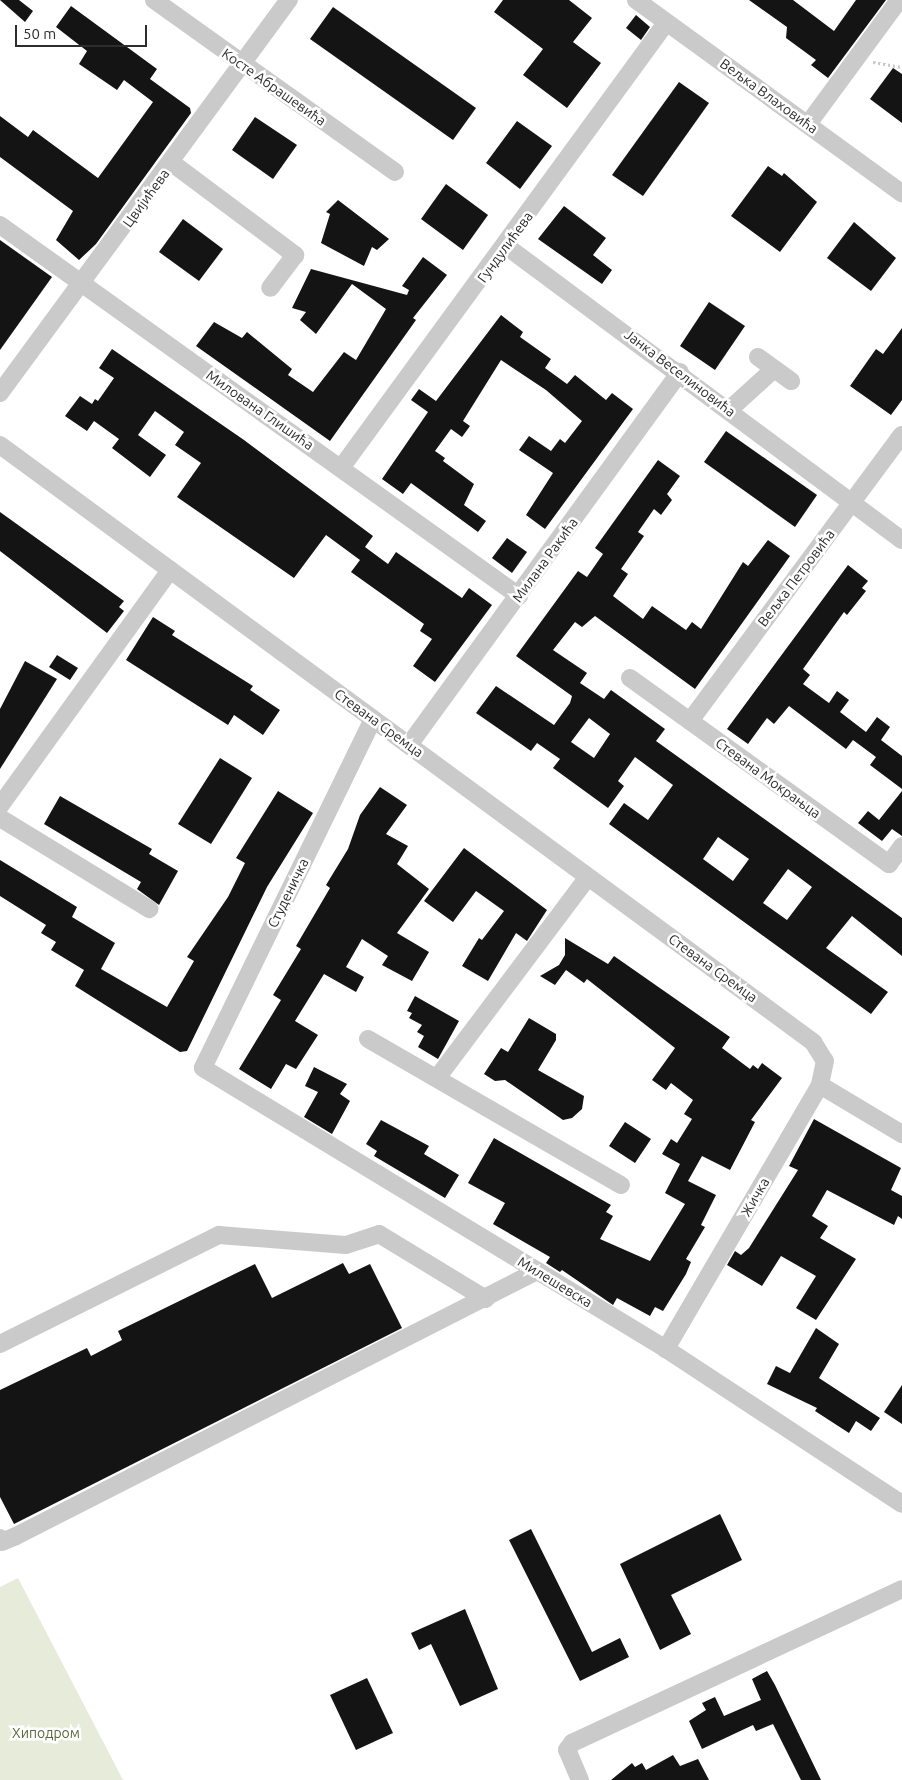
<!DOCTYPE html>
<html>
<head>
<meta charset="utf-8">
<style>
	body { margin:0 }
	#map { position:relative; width:902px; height:1780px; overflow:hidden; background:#fff; font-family:Ubuntu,sans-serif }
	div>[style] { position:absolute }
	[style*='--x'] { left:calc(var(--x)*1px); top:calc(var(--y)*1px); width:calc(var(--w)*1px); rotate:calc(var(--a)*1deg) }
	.green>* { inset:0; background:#e6ebda }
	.building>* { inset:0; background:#141414 }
	.path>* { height:3px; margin-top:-1.5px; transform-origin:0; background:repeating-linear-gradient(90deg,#cacaca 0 2.5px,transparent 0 5px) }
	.minor>* { height:18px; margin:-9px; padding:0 9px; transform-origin:9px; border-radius:9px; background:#cacaca }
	span { translate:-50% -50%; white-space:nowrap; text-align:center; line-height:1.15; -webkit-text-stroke:5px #fff; paint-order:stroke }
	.street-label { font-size:14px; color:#2d2d2d }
	.park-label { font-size:14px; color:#596939 }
	.scale { position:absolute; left:15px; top:25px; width:132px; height:22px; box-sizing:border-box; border:2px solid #2d2d2d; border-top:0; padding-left:6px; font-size:15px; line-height:18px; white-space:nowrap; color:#2d2d2d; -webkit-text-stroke:4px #fff; paint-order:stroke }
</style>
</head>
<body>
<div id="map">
	<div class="green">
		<div style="clip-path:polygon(18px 1578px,123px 1780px,0 1780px,0 1587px)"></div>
	</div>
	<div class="building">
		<div style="clip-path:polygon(0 0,19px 0,33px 11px,25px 22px)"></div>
		<div style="clip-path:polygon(503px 0,569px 0,592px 18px,573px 42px,601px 63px,567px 108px,523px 75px,543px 49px,494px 12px)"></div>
		<div style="clip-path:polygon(749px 0,793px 0,834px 31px,856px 0,886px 0,828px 78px,811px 65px,816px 60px,786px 38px,787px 27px)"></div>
		<div style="clip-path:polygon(71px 6px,157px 69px,150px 79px,190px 108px,191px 113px,96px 244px,79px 260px,56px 240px,73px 211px,0 157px,0 116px,28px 137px,33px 130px,98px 178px,153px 102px,124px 80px,117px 90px,79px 64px,87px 51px,56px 27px)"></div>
		<div style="clip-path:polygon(333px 7px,476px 108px,453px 140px,310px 39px)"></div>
		<div style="clip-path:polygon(636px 15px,650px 27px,641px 40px,626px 28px)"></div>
		<div style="clip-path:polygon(893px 68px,902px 74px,902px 123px,870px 99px)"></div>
		<div style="clip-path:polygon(679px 82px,709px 103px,643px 196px,612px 175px)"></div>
		<div style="clip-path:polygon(255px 117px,297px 145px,273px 179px,232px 150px)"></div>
		<div style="clip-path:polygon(517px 121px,552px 146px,520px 189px,486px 163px)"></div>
		<div style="clip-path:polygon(768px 166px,782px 176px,784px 173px,817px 202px,780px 252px,731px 216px)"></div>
		<div style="clip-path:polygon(446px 184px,488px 215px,463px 250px,421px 219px)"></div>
		<div style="clip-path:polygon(338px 200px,389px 239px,377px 250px,372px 247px,364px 266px,321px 243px,330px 214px,326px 212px)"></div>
		<div style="clip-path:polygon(564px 206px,606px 238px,593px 255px,612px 270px,602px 284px,538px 239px)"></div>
		<div style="clip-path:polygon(183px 219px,223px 249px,199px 281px,159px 252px)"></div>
		<div style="clip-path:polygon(854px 222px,896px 258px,871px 291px,827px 258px)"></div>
		<div style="clip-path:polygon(0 240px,52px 277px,0 350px)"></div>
		<div style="clip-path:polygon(423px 257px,447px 275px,413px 318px,416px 320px,330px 441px,196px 346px,214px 322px,242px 338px,247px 332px,292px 369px,288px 375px,313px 392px,344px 352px,356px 360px,386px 309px,352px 284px,316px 334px,300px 320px,306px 312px,292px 308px,311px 269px,407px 295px,409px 290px,402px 286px)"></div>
		<div style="clip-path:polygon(709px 302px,745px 326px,715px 370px,680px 346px)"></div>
		<div style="clip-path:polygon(501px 315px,523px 332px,520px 337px,551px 359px,545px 368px,567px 384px,575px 375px,606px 400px,612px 393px,633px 409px,545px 529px,526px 515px,553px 473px,519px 450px,529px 436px,551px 451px,560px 439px,565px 443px,582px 421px,546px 390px,501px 360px,463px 421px,470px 426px,462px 437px,451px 429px,435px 451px,445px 458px,443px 461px,474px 484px,464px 505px,486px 521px,478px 532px,411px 483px,403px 494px,382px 479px,428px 412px,411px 400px,419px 389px,436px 401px)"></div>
		<div style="clip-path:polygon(902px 328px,902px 400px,891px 415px,850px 386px,876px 349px,883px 354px)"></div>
		<div style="clip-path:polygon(112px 349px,244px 440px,373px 536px,365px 547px,388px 564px,396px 552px,462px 598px,469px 588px,492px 605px,435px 682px,413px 666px,432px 639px,420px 631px,424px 624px,351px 572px,360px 560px,326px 535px,294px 578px,177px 497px,201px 463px,175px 445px,184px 432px,155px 411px,138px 435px,166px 455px,150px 477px,112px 448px,119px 439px,94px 421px,87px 431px,65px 416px,80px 396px,92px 404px,95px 399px,98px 401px,114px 378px,99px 368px)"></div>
		<div style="clip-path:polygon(726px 431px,817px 495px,795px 527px,704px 462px)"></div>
		<div style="clip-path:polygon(evenodd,658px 460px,680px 476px,667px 494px,672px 500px,661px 515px,654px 509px,638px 532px,644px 536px,621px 569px,628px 574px,613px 596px,643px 619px,652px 606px,686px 630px,692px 622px,701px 629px,743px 562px,748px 566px,768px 540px,790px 556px,695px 689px,595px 616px,582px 627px,575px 622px,553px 650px,587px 673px,580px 683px,604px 699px,611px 690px,665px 729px,656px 741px,902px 918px,902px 956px,852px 916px,826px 948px,888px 992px,871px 1014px,609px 824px,624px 803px,648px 820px,673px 785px,635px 757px,618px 781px,624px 786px,608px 808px,553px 768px,560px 759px,537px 743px,531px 751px,476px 713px,496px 686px,554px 725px,570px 703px,572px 696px,516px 656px,578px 571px,587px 577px,603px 554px,595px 548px,658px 460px,589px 718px,610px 734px,594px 758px,571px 742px,589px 718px,658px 460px,718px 837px,749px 859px,733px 881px,703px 859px,718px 837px,658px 460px,788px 869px,812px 887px,787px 920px,763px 903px,788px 869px)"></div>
		<div style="clip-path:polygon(0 512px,124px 601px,119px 607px,124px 611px,107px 633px,0 551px)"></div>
		<div style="clip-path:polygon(507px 538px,527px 552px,512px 573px,492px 558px)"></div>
		<div style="clip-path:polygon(848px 565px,868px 581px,862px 588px,866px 591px,847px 615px,844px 612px,803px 669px,810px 675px,803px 684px,829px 703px,837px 691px,849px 700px,840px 712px,866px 732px,877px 717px,890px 727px,881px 740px,902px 756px,902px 789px,870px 765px,876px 757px,853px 740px,846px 749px,789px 706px,774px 724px,767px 718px,748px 744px,727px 729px)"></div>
		<div style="clip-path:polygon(153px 617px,175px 631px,172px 635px,253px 686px,250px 690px,280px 710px,263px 735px,234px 715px,228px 725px,126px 660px)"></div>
		<div style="clip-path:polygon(57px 655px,78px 668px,70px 680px,49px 667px)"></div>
		<div style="clip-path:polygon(25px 661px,57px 679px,0 769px,0 709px)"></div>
		<div style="clip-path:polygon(220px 758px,252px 778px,211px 844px,178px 824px)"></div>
		<div style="clip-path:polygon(380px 787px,407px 805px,386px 834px,408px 846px,397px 864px,429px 889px,397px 933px,429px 952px,412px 981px,382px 965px,388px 956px,362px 939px,346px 967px,364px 977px,356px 992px,324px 974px,295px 1021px,318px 1035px,296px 1069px,286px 1064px,271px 1089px,239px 1069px,281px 1000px,273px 995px,301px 949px,296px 946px,330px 888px,326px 885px,348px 849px,360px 815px)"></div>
		<div style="clip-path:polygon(278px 791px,313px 813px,267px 887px,187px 1051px,180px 1052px,75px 986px,84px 970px,51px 950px,56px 942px,41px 933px,46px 925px,0 896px,0 860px,77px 907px,72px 917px,115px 943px,101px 969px,167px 1007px,194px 961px,187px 957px,228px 897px,245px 863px,236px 858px)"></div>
		<div style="clip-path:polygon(902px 791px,902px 836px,892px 829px,882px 841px,858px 823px,868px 811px,879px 820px)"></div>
		<div style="clip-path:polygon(60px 796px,152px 849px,149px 854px,178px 871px,159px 905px,137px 889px,141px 882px,44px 824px)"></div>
		<div style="clip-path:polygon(464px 848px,547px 910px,527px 941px,516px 933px,488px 981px,462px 966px,479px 938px,482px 940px,504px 911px,476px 891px,453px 922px,424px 901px)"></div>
		<div style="clip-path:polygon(565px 938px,608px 964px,614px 956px,730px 1037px,722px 1048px,750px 1069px,753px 1065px,758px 1069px,762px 1063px,782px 1078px,751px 1120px,755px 1122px,730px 1170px,702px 1156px,688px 1181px,716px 1195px,701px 1225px,705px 1227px,686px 1259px,691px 1262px,686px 1274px,663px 1311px,655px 1307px,650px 1316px,617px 1298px,613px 1305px,562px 1270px,560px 1272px,546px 1263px,550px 1257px,493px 1224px,505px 1203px,468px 1183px,494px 1138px,611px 1205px,606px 1212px,613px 1216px,600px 1239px,650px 1261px,685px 1204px,665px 1193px,680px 1164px,662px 1154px,671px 1139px,677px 1143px,692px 1119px,684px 1114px,693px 1100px,671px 1083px,666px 1090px,652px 1080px,675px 1048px,587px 979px,584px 983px,566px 970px,555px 985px,540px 976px,559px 965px,565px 955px)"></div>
		<div style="clip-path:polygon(415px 996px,459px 1021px,438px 1059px,418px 1047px,424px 1036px,417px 1032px,422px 1025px,409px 1018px,412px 1013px,407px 1011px)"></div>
		<div style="clip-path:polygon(529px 1018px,556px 1034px,556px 1040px,538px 1070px,584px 1096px,582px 1109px,572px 1118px,563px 1120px,505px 1080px,495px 1081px,484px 1074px,501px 1048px,508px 1052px)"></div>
		<div style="clip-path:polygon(314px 1067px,347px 1084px,340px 1094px,350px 1101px,332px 1134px,304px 1117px,318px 1092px,305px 1086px)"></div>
		<div style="clip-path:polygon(814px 1119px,901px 1168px,891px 1190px,902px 1196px,902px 1219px,898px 1216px,894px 1225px,827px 1190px,812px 1216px,828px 1226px,820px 1238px,856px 1259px,816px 1320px,796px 1308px,816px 1276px,781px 1256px,762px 1286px,727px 1265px,735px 1251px,741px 1255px,749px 1248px,798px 1170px,789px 1166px)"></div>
		<div style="clip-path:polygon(381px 1120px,429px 1146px,424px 1154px,459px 1175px,445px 1198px,374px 1156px,377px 1151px,366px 1144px)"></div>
		<div style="clip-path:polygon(625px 1122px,651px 1139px,635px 1163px,609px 1146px)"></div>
		<div style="clip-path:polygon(343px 1263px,349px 1274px,370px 1264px,402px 1328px,14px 1524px,0 1497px,0 1390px,87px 1348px,91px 1356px,122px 1340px,118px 1331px,255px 1264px,272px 1298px)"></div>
		<div style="clip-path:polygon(816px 1328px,839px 1344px,819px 1378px,880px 1418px,871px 1431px,856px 1421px,849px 1433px,815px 1411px,817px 1408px,767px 1384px,776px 1366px,790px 1373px)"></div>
		<div style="clip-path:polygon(902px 1385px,902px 1424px,884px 1412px)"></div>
		<div style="clip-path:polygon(720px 1514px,742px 1560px,671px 1595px,691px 1634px,660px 1650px,620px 1564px)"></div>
		<div style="clip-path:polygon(531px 1529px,592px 1652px,620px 1638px,629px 1657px,580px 1681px,509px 1540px)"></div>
		<div style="clip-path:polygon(465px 1609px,498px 1689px,460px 1706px,431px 1644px,419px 1650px,411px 1633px)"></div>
		<div style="clip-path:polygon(767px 1671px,775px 1685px,821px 1780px,801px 1780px,773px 1724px,756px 1731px,753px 1725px,702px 1749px,689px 1721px,706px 1710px,702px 1703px,715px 1697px,724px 1716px,761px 1700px,752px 1679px)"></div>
		<div style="clip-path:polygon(367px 1678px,393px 1733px,356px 1750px,330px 1695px)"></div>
		<div style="clip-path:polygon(673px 1755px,680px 1766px,698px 1759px,709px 1780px,611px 1780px,632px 1763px,635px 1767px,642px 1763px,646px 1770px)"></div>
	</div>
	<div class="path">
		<div style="--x:873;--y:62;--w:29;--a:10"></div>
	</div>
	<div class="minor">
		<div style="--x:154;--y:0;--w:296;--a:35.5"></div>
		<div style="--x:636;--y:0;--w:329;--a:36"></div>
		<div style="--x:808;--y:124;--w:154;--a:-53.7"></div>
		<div style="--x:172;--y:163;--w:154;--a:36.8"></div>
		<div style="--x:295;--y:255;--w:41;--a:127.1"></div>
		<div style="--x:0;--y:225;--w:638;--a:35.56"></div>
		<div style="--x:506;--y:246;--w:493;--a:36.6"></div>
		<div style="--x:758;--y:357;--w:41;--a:36"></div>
		<div style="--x:0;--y:393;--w:488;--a:-53.7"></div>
		<div style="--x:729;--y:410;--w:61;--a:-42.3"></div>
		<div style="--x:0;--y:445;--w:1009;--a:36.29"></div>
		<div style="--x:813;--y:1042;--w:22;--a:58"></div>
		<div style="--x:825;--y:1061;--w:25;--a:102"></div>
		<div style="--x:820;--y:1085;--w:306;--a:120.3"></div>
		<div style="--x:341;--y:468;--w:551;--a:-53.86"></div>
		<div style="--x:630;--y:678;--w:319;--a:35.7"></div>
		<div style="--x:889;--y:864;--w:22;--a:-54"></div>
		<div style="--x:373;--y:719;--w:388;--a:116"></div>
		<div style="--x:203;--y:1068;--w:542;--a:31.25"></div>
		<div style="--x:666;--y:1349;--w:282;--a:33.3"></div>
		<div style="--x:690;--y:721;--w:356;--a:-53.5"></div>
		<div style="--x:409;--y:745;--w:461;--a:-54"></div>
		<div style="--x:0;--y:806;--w:291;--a:-54.2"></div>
		<div style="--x:0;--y:818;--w:175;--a:31.4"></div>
		<div style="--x:368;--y:1039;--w:292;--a:30"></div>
		<div style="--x:437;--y:1078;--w:251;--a:-53.1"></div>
		<div style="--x:820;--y:1085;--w:96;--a:30.9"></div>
		<div style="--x:0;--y:1344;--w:245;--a:-26.5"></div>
		<div style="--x:219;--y:1235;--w:127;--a:4.5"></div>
		<div style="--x:346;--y:1245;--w:35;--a:-18"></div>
		<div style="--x:379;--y:1234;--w:125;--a:31.3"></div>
		<div style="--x:0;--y:1538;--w:4;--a:63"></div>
		<div style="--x:2;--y:1542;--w:15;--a:-23"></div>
		<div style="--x:16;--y:1536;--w:585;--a:-26.96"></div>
		<div style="--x:580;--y:1780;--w:33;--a:-113"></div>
		<div style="--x:567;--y:1750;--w:9;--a:-54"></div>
		<div style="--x:572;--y:1743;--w:364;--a:-25"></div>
	</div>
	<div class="street-label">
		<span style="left:274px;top:87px;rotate:35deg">Косте Абрашевића</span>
		<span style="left:769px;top:96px;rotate:36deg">Вељка Влаховића</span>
		<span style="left:146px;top:198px;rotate:-54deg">Цвијићева</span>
		<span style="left:505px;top:247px;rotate:-54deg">Гундулићева</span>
		<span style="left:680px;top:373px;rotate:37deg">Јанка Веселиновића</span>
		<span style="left:260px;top:410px;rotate:35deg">Милована Глишића</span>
		<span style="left:545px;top:560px;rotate:-54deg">Милана Ракића</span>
		<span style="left:796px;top:578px;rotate:-53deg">Вељка Петровића</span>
		<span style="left:379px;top:723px;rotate:36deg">Стевана Сремца</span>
		<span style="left:768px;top:778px;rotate:36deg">Стевана Мокрањца</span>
		<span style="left:288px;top:893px;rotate:-64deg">Студеничка</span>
		<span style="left:713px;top:968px;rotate:36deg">Стевана Сремца</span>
		<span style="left:755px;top:1197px;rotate:-60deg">Жичка</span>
		<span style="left:555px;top:1282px;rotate:31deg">Милешевска</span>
	</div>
	<div class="park-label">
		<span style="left:46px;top:1733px">Хиподром</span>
	</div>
	<div class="scale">50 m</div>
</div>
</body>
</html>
